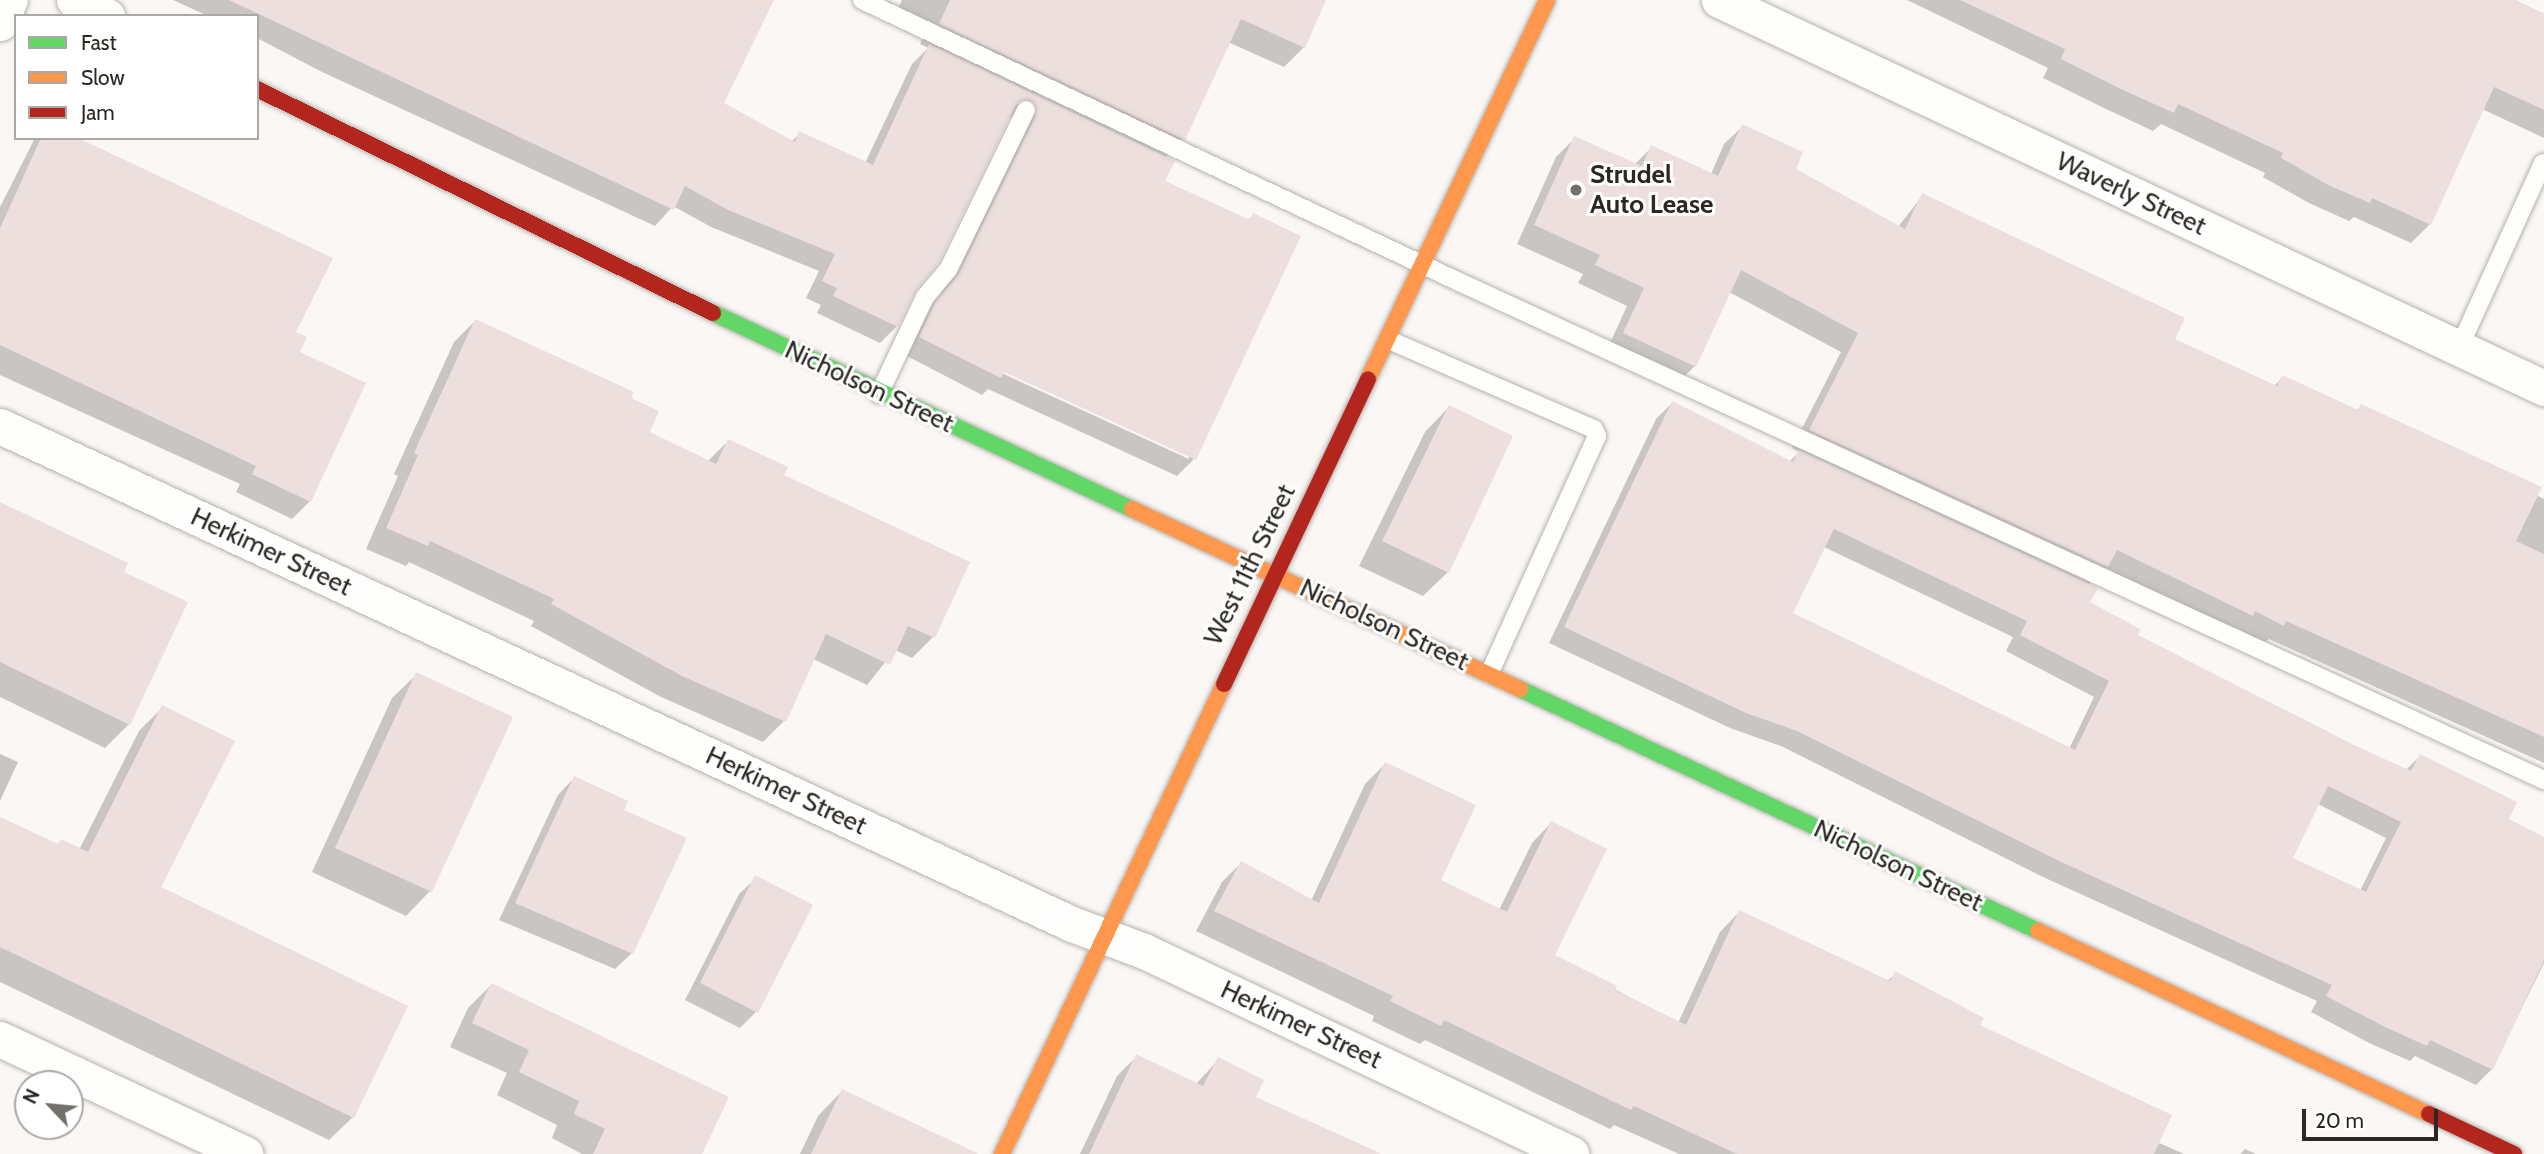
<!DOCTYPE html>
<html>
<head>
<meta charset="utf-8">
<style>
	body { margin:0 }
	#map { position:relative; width:2544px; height:1154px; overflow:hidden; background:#faf7f4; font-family:Cabin,sans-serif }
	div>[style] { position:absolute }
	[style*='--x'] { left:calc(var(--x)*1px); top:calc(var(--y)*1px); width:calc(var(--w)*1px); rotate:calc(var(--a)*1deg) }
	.shadow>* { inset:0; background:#0003 }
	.building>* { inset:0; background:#eddfdd }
	.roads { filter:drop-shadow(0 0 2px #b5b2ae) drop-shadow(0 0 2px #b5b2ae) }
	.lane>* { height:18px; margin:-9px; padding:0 9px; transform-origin:9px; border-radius:9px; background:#fefefd }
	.street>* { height:35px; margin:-17.5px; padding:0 17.5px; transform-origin:17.5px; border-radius:17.5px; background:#fefefd }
	.fast>* { height:16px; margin:-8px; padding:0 8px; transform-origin:8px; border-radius:8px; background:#63d668 }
	.slow>* { height:16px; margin:-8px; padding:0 8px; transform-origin:8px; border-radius:8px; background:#ff974d }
	.jam>* { height:16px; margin:-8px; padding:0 8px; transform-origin:8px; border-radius:8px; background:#b3261e }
	.dots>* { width:19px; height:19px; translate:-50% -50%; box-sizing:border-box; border:4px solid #fff; border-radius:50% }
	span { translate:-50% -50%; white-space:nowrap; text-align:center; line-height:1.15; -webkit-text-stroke:6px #fff; paint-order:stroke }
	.poi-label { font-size:26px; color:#2b2722; font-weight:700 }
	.left { translate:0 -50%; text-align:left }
	.street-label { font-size:26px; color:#2b2722 }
	.legend { position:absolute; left:14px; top:14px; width:245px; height:126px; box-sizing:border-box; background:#fff; border:2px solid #aaa9a7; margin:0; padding:9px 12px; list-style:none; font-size:21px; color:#2b2722 }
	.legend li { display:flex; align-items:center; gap:14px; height:35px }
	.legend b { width:35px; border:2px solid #aaa9a7 }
	.north { position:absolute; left:14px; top:1070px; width:70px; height:70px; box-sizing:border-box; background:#fff; border:2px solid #aaa9a7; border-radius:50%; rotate:296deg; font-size:19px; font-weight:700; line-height:28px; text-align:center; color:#2b2722 }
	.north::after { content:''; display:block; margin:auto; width:24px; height:32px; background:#73706c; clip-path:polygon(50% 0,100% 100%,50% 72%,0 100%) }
	.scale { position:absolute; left:2302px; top:1109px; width:136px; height:32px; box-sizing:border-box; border:4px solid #2b2722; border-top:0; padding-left:9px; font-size:21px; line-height:24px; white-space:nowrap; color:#2b2722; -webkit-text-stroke:5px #fff; paint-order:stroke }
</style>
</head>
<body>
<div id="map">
	<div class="shadow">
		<div style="clip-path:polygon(evenodd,173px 0,772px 0,722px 104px,791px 142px,800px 133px,865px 163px,912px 64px,928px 48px,920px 44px,930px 22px,899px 7px,902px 0,1324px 0,1304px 47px,1284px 67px,1228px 42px,1183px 139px,1165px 158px,1163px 182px,1247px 221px,1254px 215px,1299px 237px,1194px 459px,1177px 476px,988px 389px,982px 395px,903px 354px,918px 322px,941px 294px,1020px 133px,1013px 116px,1008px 118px,897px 326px,880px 343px,817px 313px,821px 305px,806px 298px,819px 271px,711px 227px,673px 206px,655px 226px,320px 71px,257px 38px,257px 16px,208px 16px,173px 0,997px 367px,1189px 455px,1189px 459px,995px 370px,997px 367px)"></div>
		<div style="clip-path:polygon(1907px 0,2515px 0,2544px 14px,2544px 138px,2482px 109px,2430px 224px,2411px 243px,2354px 217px,2349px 221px,2309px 203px,2263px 177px,2265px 173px,2161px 124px,2153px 131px,2104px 108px,2043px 78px,2048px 68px)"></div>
		<div style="clip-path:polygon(evenodd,1743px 126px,1793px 170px,1898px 227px,1923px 195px,2173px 340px,2274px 386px,2283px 377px,2356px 411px,2361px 406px,2544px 499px,2544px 763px,2269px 639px,2264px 643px,2238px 629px,2233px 634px,2103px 570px,2088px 585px,2088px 603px,2135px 635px,2218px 681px,2405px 771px,2420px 756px,2506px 820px,2544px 839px,2544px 963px,2492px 1069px,2476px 1085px,2415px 1056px,2410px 1061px,2369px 1043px,2311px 1012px,2317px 1001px,2043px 877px,1781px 746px,1730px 728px,1549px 643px,1656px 419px,1672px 403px,1789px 462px,1799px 452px,1792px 448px,1841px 352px,1729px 292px,1695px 366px,1676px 384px,1606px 352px,1627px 306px,1578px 283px,1583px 274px,1517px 244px,1556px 157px,1574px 139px,1634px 165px,1652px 147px,1711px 174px,1724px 144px,1743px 126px,1824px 547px,2013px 637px,2006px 651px,2094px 697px,2069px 749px,1790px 614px,1824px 547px,1743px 126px,2318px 804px,2386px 838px,2360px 891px,2291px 859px,2318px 804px)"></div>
		<div style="clip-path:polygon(35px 138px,74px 138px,294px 333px,310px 501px,292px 519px,236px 492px,240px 484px,0 375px,0 207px)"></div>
		<div style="clip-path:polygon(475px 321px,628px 399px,648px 433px,707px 462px,728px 441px,782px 475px,933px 637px,912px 658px,895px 650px,867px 685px,813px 659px,784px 721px,763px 742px,661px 697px,531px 626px,534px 621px,409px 562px,406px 566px,366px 549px,398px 476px,394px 474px,454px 342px)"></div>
		<div style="clip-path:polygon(1449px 407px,1448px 572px,1423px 596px,1359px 566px,1425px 432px)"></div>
		<div style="clip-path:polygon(0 504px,122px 573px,129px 724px,105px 748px,0 697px)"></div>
		<div style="clip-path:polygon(417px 674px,430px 891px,406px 916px,312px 872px,392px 698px)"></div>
		<div style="clip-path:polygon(163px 707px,158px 888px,353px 1117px,329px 1140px,0 982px,0 819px,57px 845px,79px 850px,139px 731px)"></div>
		<div style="clip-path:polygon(0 754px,18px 762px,0 801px)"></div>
		<div style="clip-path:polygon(1385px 764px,1439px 881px,1499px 910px,1532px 843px,1551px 823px,1553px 956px,1678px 1023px,1720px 932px,1739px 912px,1887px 981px,1895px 974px,2157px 1142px,2184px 1154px,1679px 1154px,1614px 1125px,1610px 1129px,1425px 1040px,1420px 1044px,1372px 1021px,1374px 1016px,1196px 931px,1222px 882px,1241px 863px,1311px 901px,1365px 784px)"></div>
		<div style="clip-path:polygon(574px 778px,622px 810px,632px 953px,615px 969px,499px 920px,558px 795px)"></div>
		<div style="clip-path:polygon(756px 878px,757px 1011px,740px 1028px,685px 1000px,739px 894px)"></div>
		<div style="clip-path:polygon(491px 985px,700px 1154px,582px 1154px,552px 1138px,557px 1125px,497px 1095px,507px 1073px,450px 1047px,468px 1008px)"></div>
		<div style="clip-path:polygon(1137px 1056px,1196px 1084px,1219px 1059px,1253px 1097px,1372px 1154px,1080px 1154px,1117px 1076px)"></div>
		<div style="clip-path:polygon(842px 1091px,928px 1154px,800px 1154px,818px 1116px)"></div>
		<div style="clip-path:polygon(2245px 1149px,2256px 1154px,2240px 1154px)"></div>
	</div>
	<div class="building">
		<div style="clip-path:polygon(229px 0,774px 0,724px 103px,795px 142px,799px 131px,873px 165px,929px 44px,1175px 161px,1165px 181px,1250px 220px,1253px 213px,1301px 236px,1196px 460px,1004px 372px,1001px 378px,919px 337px,935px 303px,958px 275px,1036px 115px,1030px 100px,1016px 105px,938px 264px,915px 292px,898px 327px,833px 296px,837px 288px,822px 281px,835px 254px,728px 210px,685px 186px,674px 210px)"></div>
		<div style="clip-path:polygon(950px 0,1326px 0,1305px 48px,1241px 19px,1185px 140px,939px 24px)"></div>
		<div style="clip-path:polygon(1960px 0,2516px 0,2544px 14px,2544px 110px,2494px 87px,2431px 225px,2372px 198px,2370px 203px,2328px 185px,2281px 158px,2283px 153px,2178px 104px,2174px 113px,2123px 90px,2061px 59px,2065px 49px)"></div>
		<div style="clip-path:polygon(1742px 124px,1803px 152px,1796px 169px,1905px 229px,1922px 193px,2185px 318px,2175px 339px,2277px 386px,2282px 375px,2358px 410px,2361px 404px,2542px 487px,2516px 541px,2544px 554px,2544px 737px,2286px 621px,2284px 626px,2255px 611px,2253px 616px,2117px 550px,2108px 567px,1809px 430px,1858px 333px,1741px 270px,1696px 367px,1623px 333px,1644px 288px,1595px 265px,1600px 255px,1534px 225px,1574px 136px,1642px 166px,1651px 145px,1718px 176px)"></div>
		<div style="clip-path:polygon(41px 138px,78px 138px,333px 258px,296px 332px,307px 337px,300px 352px,366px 383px,311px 502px,252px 474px,256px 466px,0 345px,0 228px)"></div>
		<div style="clip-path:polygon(475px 319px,634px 392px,631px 398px,659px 411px,650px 432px,716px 464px,728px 439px,788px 467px,784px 475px,970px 562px,935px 638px,908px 626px,890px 665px,826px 634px,786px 722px,682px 676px,551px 604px,554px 599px,430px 541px,428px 546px,386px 528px,418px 455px,414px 453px)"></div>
		<div style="clip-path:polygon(evenodd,1672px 401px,1793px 462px,1799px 450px,2098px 588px,2090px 602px,2140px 629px,2138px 635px,2354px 745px,2411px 771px,2420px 754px,2517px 802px,2509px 819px,2544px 837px,2544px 960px,2493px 1070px,2430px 1040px,2427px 1046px,2385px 1027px,2326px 996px,2332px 985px,2059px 861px,1797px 731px,1746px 713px,1564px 627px,1672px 401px,1834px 529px,2027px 621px,2020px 635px,2109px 681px,2075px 750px,1793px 613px,1834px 529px,1672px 401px,2328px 786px,2401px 822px,2366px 892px,2293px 858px,2328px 786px)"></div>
		<div style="clip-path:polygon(1449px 405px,1513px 436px,1449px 573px,1382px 541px)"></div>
		<div style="clip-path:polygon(0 502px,128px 563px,124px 572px,188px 602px,130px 725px,0 662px)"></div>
		<div style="clip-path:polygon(416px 672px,513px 717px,432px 892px,335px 848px)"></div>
		<div style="clip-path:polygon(162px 705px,235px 741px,161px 887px,408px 1006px,354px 1118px,0 947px,0 817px,58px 844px,61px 839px,88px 852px)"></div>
		<div style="clip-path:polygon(1385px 762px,1476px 805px,1441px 880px,1507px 912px,1551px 821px,1607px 849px,1555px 955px,1617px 986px,1615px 990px,1686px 1025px,1739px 910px,1890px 981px,1895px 971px,1984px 1018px,1980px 1025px,2172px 1115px,2154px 1154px,1737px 1154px,1634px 1106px,1631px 1110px,1444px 1020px,1441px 1026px,1390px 1001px,1393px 996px,1214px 911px,1241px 861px,1319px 903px)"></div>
		<div style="clip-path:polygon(574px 776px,628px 801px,624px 810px,687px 838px,633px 954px,515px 903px)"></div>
		<div style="clip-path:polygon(755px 875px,813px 905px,758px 1013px,700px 983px)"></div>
		<div style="clip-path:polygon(491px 983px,729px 1097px,702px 1154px,593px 1154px,605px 1129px,574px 1114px,579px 1101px,519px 1072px,529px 1050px,472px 1023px)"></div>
		<div style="clip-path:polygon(1136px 1054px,1203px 1086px,1218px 1057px,1264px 1080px,1256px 1097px,1382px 1154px,1089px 1154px)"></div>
		<div style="clip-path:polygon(842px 1089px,979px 1154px,811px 1154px)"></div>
	</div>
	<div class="roads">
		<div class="lane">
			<div style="--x:862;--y:0;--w:658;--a:25.28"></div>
			<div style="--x:1457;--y:281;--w:1196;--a:24.66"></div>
			<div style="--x:1389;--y:340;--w:223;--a:23.5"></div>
			<div style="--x:1594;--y:429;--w:8;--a:67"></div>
			<div style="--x:1597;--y:436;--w:261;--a:114.4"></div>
			<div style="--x:2459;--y:348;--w:203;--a:-65.6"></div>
			<div style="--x:879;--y:394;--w:107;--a:-64.6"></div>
			<div style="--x:925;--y:297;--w:35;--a:-50"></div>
			<div style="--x:948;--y:270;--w:178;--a:-64"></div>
		</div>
		<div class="street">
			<div style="--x:74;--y:0;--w:37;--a:26"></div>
			<div style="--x:1719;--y:0;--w:912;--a:25.19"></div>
			<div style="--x:0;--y:23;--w:25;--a:-67"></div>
			<div style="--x:0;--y:426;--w:1182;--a:24.92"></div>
			<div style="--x:1072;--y:924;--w:77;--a:20.6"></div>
			<div style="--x:1144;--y:951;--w:473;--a:25.4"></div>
			<div style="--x:0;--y:1039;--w:271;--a:25.1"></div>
		</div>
		<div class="fast">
			<div style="--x:713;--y:313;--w:463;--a:25.1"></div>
			<div style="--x:1520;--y:689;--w:572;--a:25.04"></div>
		</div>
		<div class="slow">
			<div style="--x:1368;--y:379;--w:419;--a:-64.7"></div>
			<div style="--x:1132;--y:509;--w:428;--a:24.9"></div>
			<div style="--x:2038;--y:931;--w:432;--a:25.1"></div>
			<div style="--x:1002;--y:1154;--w:520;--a:-64.72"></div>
		</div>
		<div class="jam">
			<div style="--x:257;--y:89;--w:508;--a:26.16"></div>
			<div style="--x:1224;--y:684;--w:337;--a:-64.7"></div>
			<div style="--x:2429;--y:1114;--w:94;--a:25.2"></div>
		</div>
	</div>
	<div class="dots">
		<div style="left:1576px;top:190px;background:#73706c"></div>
	</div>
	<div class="poi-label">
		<span class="left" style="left:1590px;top:190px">Strudel<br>Auto Lease</span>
	</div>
	<div class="street-label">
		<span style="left:2131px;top:194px;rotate:25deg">Waverly Street</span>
		<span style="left:869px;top:387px;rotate:25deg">Nicholson Street</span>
		<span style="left:271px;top:552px;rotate:25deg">Herkimer Street</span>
		<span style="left:1250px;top:565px;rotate:-64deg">West 11th Street</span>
		<span style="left:1384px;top:625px;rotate:25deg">Nicholson Street</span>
		<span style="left:786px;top:791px;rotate:25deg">Herkimer Street</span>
		<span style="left:1898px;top:866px;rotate:25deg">Nicholson Street</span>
		<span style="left:1301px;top:1025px;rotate:25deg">Herkimer Street</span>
	</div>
	<ul class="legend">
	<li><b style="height:9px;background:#63d668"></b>Fast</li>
	<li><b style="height:9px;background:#ff974d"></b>Slow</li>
	<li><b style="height:9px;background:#b3261e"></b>Jam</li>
	</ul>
	<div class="north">N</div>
	<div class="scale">20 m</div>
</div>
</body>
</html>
